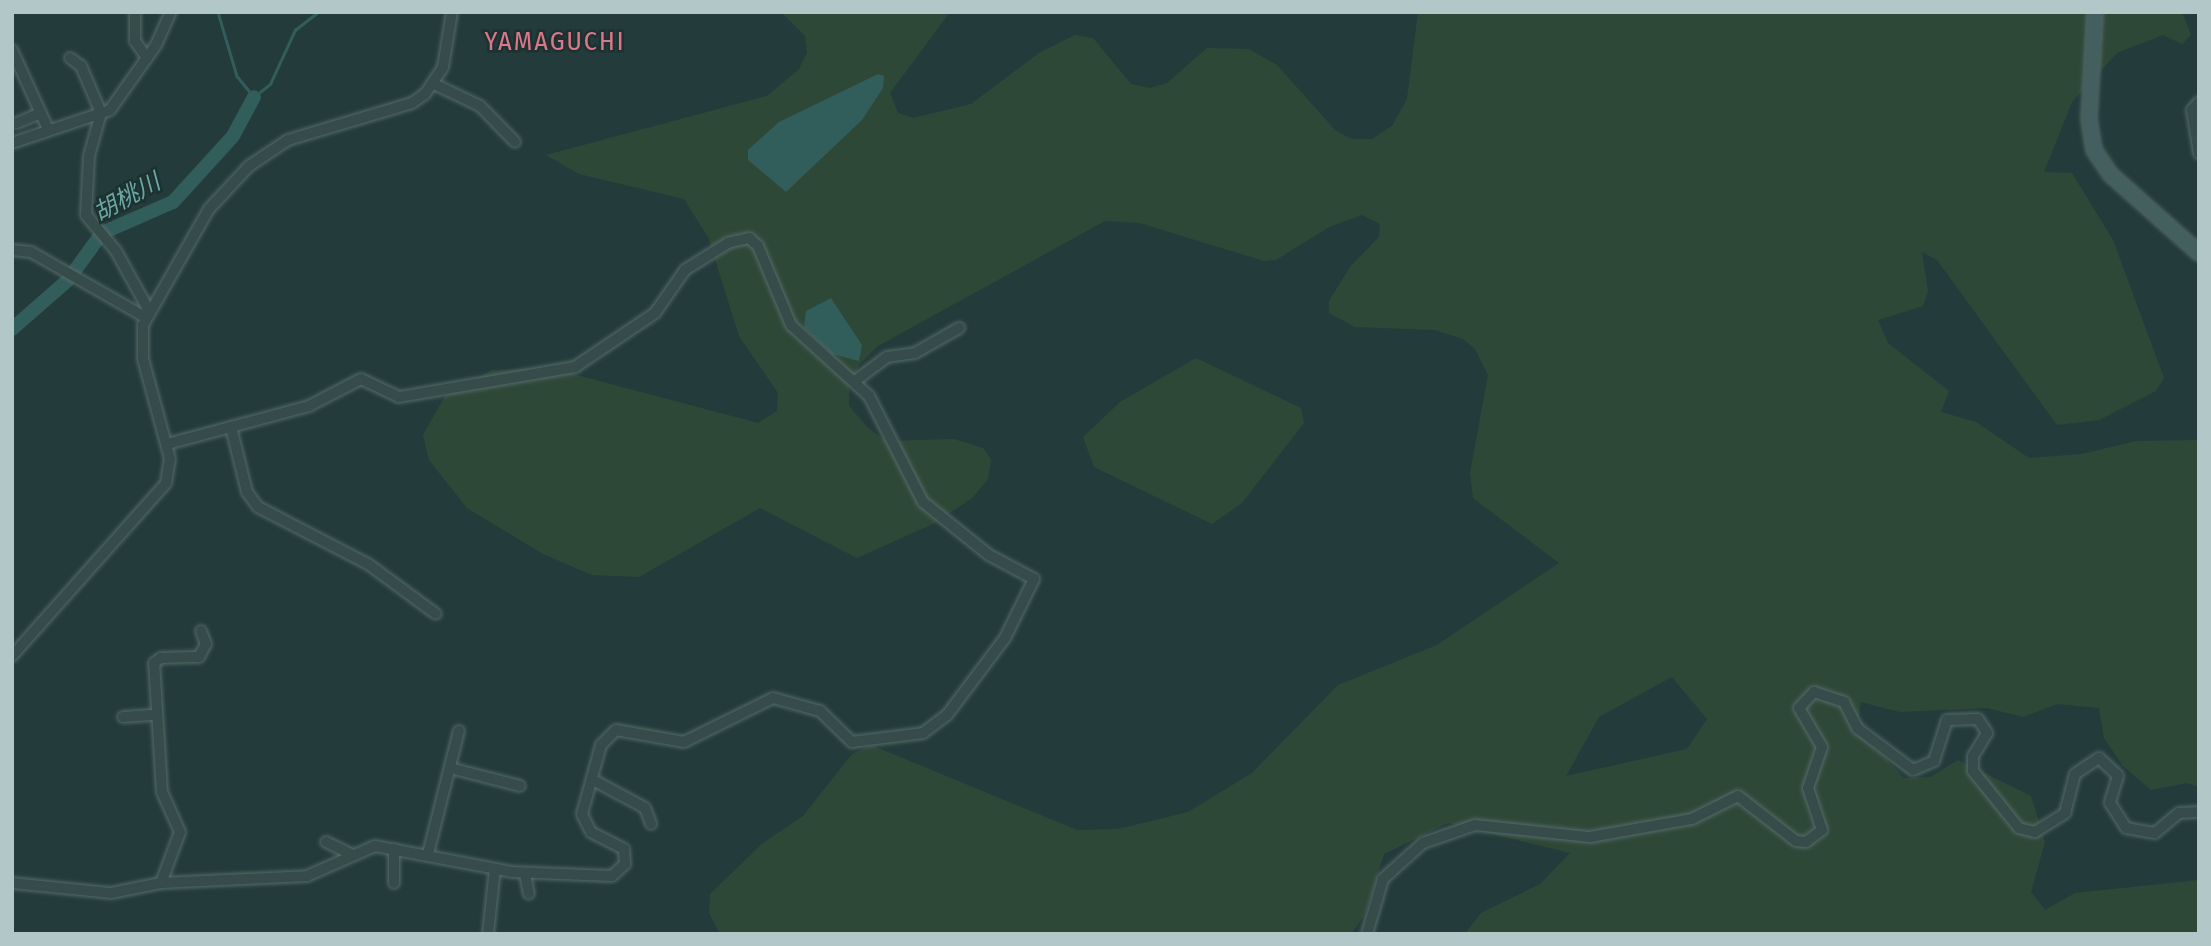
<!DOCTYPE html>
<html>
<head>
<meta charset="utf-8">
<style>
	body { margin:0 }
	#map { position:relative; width:2211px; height:946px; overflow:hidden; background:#233c3b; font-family:"Fira Sans Condensed","Noto Sans JP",sans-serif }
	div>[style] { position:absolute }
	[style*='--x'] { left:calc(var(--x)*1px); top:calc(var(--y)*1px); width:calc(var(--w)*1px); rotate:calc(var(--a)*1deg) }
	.green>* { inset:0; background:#2e4838 }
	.water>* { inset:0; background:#315d5b }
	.stream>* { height:2.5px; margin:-1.25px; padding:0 1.25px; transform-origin:1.25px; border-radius:1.25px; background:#315d5b }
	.river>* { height:14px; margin:-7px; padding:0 7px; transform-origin:7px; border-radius:7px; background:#315d5b }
	.roads { filter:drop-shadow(0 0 2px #556a69) drop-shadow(0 0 2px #556a69) }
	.minor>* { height:10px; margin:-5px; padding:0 5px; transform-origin:5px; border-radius:5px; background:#364c4b }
	.secondary>* { height:14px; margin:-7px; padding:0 7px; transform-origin:7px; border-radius:7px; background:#445f5f }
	span { translate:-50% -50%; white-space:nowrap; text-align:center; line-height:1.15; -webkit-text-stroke:5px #1c3130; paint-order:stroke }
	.water-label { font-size:24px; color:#6aa7a4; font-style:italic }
	.quarter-label { font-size:26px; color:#db778a; letter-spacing:2px }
	.frame { position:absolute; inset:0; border:14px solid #b2c8c8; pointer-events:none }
</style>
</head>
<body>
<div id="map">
	<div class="green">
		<div style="clip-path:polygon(evenodd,781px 12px,950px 12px,890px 93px,898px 113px,913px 118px,971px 104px,1039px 53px,1075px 35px,1093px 38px,1131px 84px,1150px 88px,1167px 83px,1207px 48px,1249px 49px,1277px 65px,1336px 131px,1352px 139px,1372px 139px,1392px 126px,1407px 99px,1418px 12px,2182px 12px,2191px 35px,2182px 44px,2163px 35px,2117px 53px,2072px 102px,2044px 172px,2072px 173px,2113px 240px,2164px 378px,2156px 391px,2099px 420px,2057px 425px,1937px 260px,1922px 252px,1928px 291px,1923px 306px,1878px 320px,1888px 343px,1949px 391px,1941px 412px,1976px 422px,2029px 458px,2082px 454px,2136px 441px,2199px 440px,2199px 787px,2187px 783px,2151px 790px,2123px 766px,2104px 738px,2099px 708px,2057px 704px,2023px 717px,1987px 708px,1900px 712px,1861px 702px,1857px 728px,1904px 778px,1930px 777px,1958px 760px,2031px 796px,2045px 842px,2031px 892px,2045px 910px,2075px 893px,2199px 880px,2199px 934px,1465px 934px,1481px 913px,1540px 884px,1570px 853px,1448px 823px,1384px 854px,1364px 916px,1351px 934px,720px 934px,709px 913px,710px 894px,763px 843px,803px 816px,852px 754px,871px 745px,1077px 830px,1118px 829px,1188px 812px,1252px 773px,1338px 685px,1437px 645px,1559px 563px,1473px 498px,1470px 473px,1488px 375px,1475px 349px,1463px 339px,1435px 330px,1355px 327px,1329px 313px,1329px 301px,1350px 267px,1379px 237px,1380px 224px,1362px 215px,1329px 227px,1276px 260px,1264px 261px,1140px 223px,1105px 221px,878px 346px,859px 365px,849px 389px,849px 406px,868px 428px,886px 441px,954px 439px,983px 448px,991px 459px,988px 479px,972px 498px,935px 523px,857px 558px,760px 508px,639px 577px,592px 575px,543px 554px,467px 508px,429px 460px,423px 435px,445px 396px,492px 370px,550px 368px,758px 423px,777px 411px,778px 393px,739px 336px,708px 237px,684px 199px,579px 174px,546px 155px,767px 96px,799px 69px,807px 53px,805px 36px,781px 12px,1672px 677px,1707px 719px,1687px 749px,1566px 776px,1599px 717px,1672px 677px)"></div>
		<div style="clip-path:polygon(1196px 358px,1301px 408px,1304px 423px,1242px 503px,1212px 524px,1094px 467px,1083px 437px,1120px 402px)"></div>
	</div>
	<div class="water">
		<div style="clip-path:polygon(878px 74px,884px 76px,883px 88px,862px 120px,786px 192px,748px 160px,748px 150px,779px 122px)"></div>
		<div style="clip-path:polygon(831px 298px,862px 345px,859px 361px,832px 354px,804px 327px,806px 311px)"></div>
	</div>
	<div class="stream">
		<div style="--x:218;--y:12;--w:67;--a:73.5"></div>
		<div style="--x:237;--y:76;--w:27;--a:51"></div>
		<div style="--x:254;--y:97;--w:21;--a:-39"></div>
		<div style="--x:270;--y:84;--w:60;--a:-65.2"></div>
		<div style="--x:295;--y:30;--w:29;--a:-38"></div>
	</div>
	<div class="river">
		<div style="--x:12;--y:329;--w:74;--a:-41.2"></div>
		<div style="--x:68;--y:280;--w:58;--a:-54.1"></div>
		<div style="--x:102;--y:233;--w:77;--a:-23.6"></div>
		<div style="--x:173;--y:202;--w:89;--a:-47.7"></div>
		<div style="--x:233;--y:136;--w:44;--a:-61.7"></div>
	</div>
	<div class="roads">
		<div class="minor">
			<div style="--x:135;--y:12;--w:29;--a:90"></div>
			<div style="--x:135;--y:41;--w:21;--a:55"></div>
			<div style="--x:12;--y:50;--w:87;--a:65.5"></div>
			<div style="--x:70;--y:58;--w:14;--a:36"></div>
			<div style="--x:81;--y:66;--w:51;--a:66.9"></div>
			<div style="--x:101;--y:113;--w:45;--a:105.6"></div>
			<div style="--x:89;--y:156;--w:59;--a:92.9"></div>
			<div style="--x:86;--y:215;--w:47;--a:50.2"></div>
			<div style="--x:116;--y:251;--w:66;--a:61.1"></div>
			<div style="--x:434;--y:84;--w:51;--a:25.6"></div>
			<div style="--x:480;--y:106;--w:50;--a:45.8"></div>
			<div style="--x:2199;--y:102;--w:11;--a:131"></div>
			<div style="--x:2192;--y:110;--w:44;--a:80.8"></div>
			<div style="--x:17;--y:123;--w:26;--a:-23"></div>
			<div style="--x:12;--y:143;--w:103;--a:-18.6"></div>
			<div style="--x:110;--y:110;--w:80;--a:-54.7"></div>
			<div style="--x:156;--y:45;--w:36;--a:-66"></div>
			<div style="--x:12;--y:250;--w:19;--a:6"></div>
			<div style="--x:31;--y:252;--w:131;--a:29.7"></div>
			<div style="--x:855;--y:381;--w:40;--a:-37"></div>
			<div style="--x:887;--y:357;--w:28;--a:-8"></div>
			<div style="--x:915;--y:353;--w:51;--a:-29.6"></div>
			<div style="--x:231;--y:427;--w:67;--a:76.2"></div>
			<div style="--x:247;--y:492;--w:19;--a:54"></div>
			<div style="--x:258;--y:507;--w:124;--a:27.4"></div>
			<div style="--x:368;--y:564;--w:84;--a:36.3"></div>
			<div style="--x:12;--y:656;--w:232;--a:-48.3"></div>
			<div style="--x:166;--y:483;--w:24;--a:-81"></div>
			<div style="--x:170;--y:459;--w:104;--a:-105.1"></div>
			<div style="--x:143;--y:359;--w:34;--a:-90"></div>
			<div style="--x:143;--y:325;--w:133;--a:-60.4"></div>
			<div style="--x:209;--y:209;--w:59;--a:-47.1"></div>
			<div style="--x:249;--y:166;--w:47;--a:-33.7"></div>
			<div style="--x:288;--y:140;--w:129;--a:-16.6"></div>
			<div style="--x:412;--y:103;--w:16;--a:-35"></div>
			<div style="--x:425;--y:94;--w:32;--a:-56"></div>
			<div style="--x:443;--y:67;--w:56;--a:-80.7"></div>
			<div style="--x:123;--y:717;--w:32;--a:-4"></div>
			<div style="--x:450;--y:768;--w:72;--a:14.4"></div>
			<div style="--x:593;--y:780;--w:59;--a:28.3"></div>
			<div style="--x:645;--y:808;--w:17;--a:69"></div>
			<div style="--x:326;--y:842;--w:30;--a:26"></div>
			<div style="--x:428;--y:854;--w:127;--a:-75.9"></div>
			<div style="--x:525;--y:874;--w:20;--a:79"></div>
			<div style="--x:12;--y:883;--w:100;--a:5.8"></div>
			<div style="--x:111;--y:893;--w:51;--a:-11.3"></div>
			<div style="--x:161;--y:883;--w:146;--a:-2.7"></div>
			<div style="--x:307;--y:876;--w:74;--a:-23.8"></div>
			<div style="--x:375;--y:846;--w:139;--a:10.7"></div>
			<div style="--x:512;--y:872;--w:100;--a:2.3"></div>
			<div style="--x:612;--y:876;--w:18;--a:-43"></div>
			<div style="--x:625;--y:864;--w:15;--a:-94"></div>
			<div style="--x:624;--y:849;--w:37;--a:-153"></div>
			<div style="--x:591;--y:832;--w:20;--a:-117"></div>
			<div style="--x:582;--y:814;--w:72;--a:-74.6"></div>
			<div style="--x:601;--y:745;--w:21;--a:-45"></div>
			<div style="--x:616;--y:730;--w:69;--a:10"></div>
			<div style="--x:684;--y:742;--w:99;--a:-26.3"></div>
			<div style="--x:773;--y:698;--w:49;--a:15.5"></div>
			<div style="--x:820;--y:711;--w:45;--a:44.1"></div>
			<div style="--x:852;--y:742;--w:72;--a:-7.2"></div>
			<div style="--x:923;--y:733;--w:30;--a:-37"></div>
			<div style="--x:947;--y:715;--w:96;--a:-53"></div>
			<div style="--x:1005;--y:638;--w:66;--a:-63.8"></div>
			<div style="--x:1034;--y:579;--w:51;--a:-151.9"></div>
			<div style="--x:989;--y:555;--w:85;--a:-141.2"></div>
			<div style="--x:923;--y:502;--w:119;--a:-117"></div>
			<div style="--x:869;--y:396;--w:105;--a:-137.7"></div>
			<div style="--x:791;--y:325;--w:86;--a:-112.7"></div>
			<div style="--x:758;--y:246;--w:12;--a:-138"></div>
			<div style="--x:749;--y:238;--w:22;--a:167"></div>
			<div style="--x:728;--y:243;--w:51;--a:147.9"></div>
			<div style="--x:685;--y:270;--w:52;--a:124.9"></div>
			<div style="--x:655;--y:313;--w:97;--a:146"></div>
			<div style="--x:575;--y:367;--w:179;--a:170.3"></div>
			<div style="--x:399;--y:397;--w:42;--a:-154.7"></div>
			<div style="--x:361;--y:379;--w:59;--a:152.6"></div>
			<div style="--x:309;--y:406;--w:147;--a:165"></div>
			<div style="--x:161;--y:883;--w:54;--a:-69.6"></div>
			<div style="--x:180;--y:832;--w:44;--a:-114.2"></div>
			<div style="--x:162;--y:792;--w:129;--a:-93.5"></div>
			<div style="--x:154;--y:663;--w:9;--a:-36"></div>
			<div style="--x:161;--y:658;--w:38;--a:-2"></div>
			<div style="--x:199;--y:657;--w:15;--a:-62"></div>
			<div style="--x:206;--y:644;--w:14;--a:-111"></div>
			<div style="--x:394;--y:883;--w:34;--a:-90"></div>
			<div style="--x:488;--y:934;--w:65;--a:-83.9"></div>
			<div style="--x:1367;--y:934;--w:57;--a:-73.8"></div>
			<div style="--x:1383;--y:879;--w:54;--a:-42"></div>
			<div style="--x:1423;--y:843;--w:55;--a:-19.1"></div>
			<div style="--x:1475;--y:825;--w:116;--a:6"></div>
			<div style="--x:1590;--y:837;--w:104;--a:-10"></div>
			<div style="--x:1692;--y:819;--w:51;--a:-26.6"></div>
			<div style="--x:1738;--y:796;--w:73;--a:37.8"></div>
			<div style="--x:1796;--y:841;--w:10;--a:6"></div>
			<div style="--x:1806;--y:842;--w:20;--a:-37"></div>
			<div style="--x:1822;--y:830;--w:44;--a:-108.4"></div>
			<div style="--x:1808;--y:788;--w:43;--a:-71.1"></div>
			<div style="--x:1822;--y:747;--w:45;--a:-120.5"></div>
			<div style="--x:1799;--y:708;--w:22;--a:-47"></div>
			<div style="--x:1814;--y:692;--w:32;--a:18"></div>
			<div style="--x:1844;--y:702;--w:29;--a:63"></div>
			<div style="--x:1857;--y:728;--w:70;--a:36.9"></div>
			<div style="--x:1913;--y:770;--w:23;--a:-23"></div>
			<div style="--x:1934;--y:761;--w:43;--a:-72.4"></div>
			<div style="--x:1947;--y:720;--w:31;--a:-2"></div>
			<div style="--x:1978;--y:719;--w:17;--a:57"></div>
			<div style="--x:1987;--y:733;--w:27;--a:121"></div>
			<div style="--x:1973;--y:756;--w:15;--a:90"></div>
			<div style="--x:1973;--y:771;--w:73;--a:51.1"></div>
			<div style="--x:2019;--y:828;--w:16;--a:14"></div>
			<div style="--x:2035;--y:832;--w:36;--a:-32"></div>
			<div style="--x:2065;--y:813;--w:40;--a:-75.6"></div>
			<div style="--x:2075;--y:774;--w:29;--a:-34"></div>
			<div style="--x:2099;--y:758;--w:26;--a:43"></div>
			<div style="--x:2118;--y:776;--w:28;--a:107"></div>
			<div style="--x:2110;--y:803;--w:30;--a:57"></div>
			<div style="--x:2126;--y:828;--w:29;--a:10"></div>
			<div style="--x:2155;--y:833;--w:31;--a:-40"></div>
			<div style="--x:2179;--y:813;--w:20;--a:-3"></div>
		</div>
		<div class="secondary">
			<div style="--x:2095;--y:12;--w:107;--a:93.2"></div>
			<div style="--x:2089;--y:119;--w:31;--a:81"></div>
			<div style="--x:2094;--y:150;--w:30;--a:56"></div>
			<div style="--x:2111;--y:175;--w:118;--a:41.6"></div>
		</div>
	</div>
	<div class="water-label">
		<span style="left:127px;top:198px;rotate:-29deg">胡桃川</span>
	</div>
	<div class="quarter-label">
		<span style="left:555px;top:42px">YAMAGUCHI</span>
	</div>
	<div class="frame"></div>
</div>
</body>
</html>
